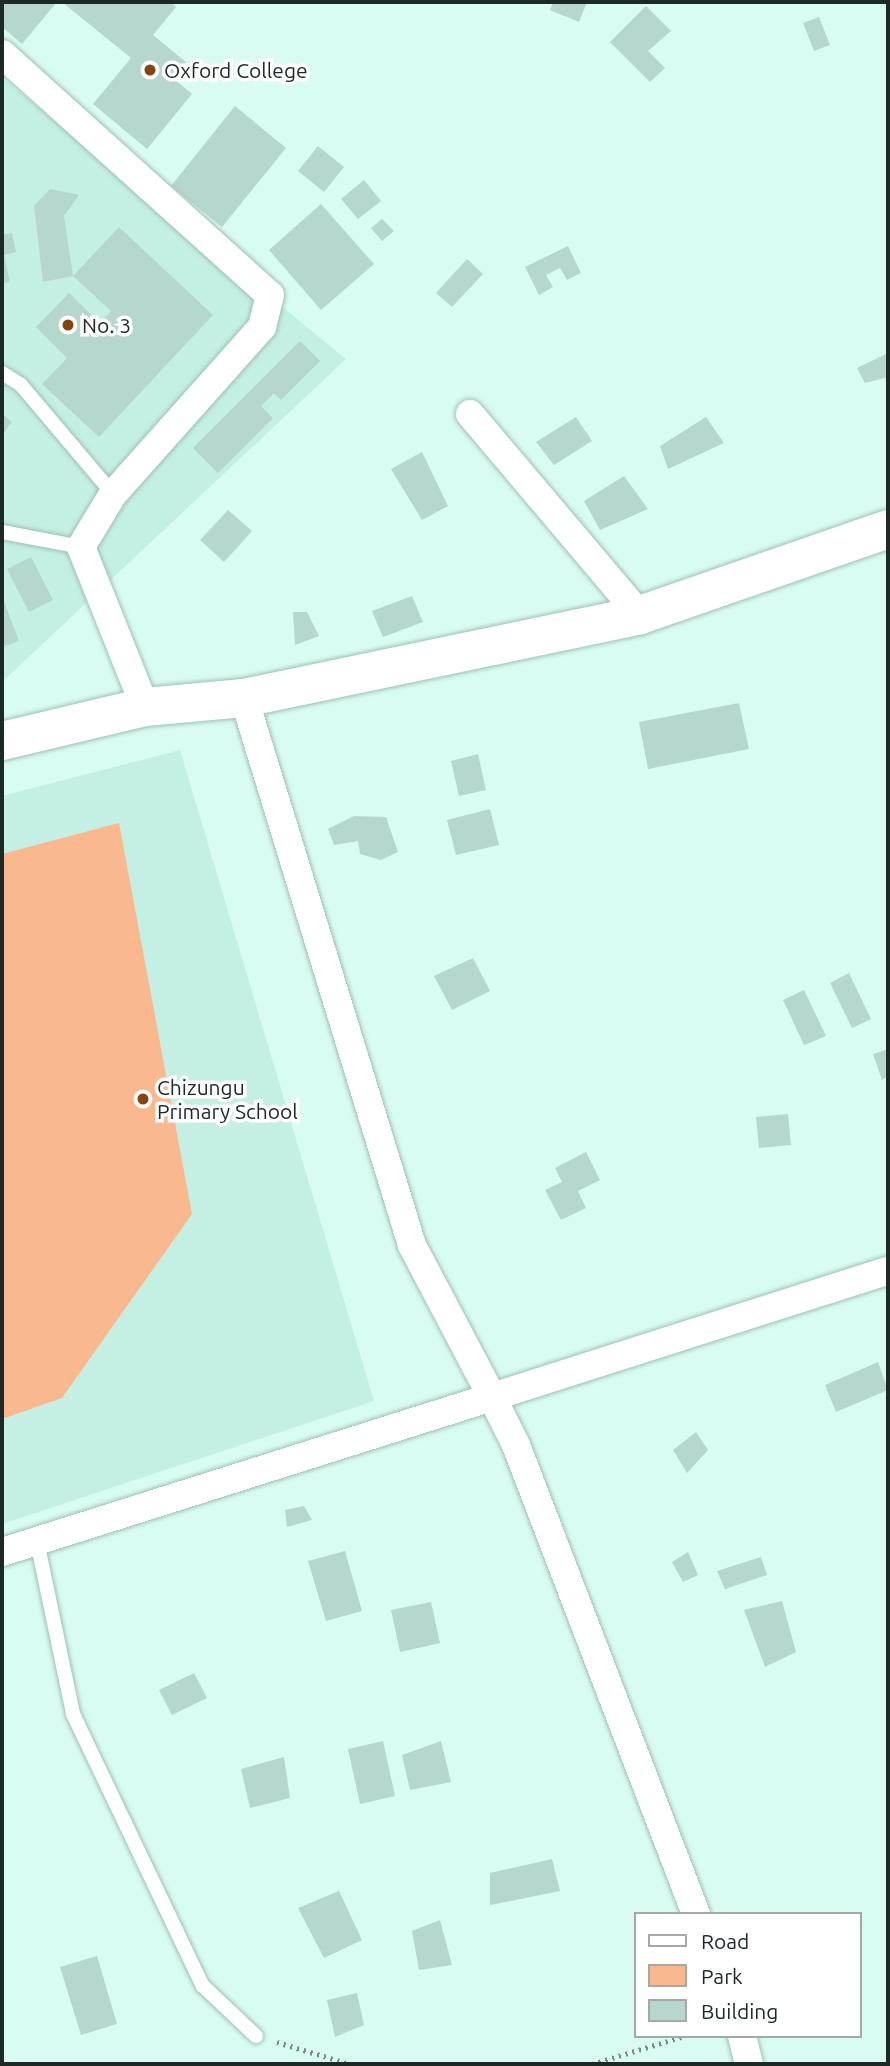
<!DOCTYPE html>
<html>
<head>
<meta charset="utf-8">
<style>
	body { margin:0 }
	#map { position:relative; width:890px; height:2066px; overflow:hidden; background:#d8fcf2; font-family:Ubuntu,sans-serif }
	div>[style] { position:absolute }
	[style*='--x'] { left:calc(var(--x)*1px); top:calc(var(--y)*1px); width:calc(var(--w)*1px); rotate:calc(var(--a)*1deg) }
	.built>* { inset:0; background:#c4f0e4 }
	.green>* { inset:0; background:#fab88e }
	.building>* { inset:0; background:#b5d7cd }
	.path>* { height:4.5px; margin-top:-2.25px; transform-origin:0; background:repeating-linear-gradient(90deg,#758d86 0 2px,transparent 0 7px) }
	.roads { filter:drop-shadow(0 0 2px #9ec0b7) drop-shadow(0 0 2px #9ec0b7) }
	.lane>* { height:14px; margin:-7px; padding:0 7px; transform-origin:7px; border-radius:7px; background:#fff }
	.street>* { height:28px; margin:-14px; padding:0 14px; transform-origin:14px; border-radius:14px; background:#fff }
	.secondary>* { height:38px; margin:-19px; padding:0 19px; transform-origin:19px; border-radius:19px; background:#fff }
	.dots>* { width:19px; height:19px; translate:-50% -50%; box-sizing:border-box; border:4px solid #fff; border-radius:50% }
	span { translate:-50% -50%; white-space:nowrap; text-align:center; line-height:1.15; -webkit-text-stroke:7px #fff; paint-order:stroke }
	.poi-label { font-size:21px; color:#1c2925 }
	.left { translate:0 -50%; text-align:left }
	.frame { position:absolute; inset:0; border:4px solid #1c2925; pointer-events:none }
	.legend { position:absolute; left:634px; top:1912px; width:228px; height:126px; box-sizing:border-box; background:#fff; border:2px solid #a4a9a8; margin:0; padding:9px 12px; list-style:none; font-size:21px; color:#1c2925 }
	.legend li { display:flex; align-items:center; gap:14px; height:35px }
	.legend b { width:35px; border:2px solid #a4a9a8 }
</style>
</head>
<body>
<div id="map">
	<div class="built">
		<div style="clip-path:polygon(2px 78px,346px 359px,2px 682px)"></div>
		<div style="clip-path:polygon(180px 750px,374px 1401px,2px 1524px,2px 796px)"></div>
	</div>
	<div class="green">
		<div style="clip-path:polygon(119px 823px,192px 1214px,62px 1398px,2px 1419px,2px 854px)"></div>
	</div>
	<div class="building">
		<div style="clip-path:polygon(2px 2px,57px 2px,22px 44px,2px 27px)"></div>
		<div style="clip-path:polygon(62px 2px,170px 2px,176px 7px,153px 35px,186px 62px,173px 78px,192px 94px,147px 149px,93px 104px,131px 58px)"></div>
		<div style="clip-path:polygon(553px 2px,587px 2px,579px 22px,550px 10px)"></div>
		<div style="clip-path:polygon(646px 6px,671px 31px,648px 51px,665px 68px,650px 82px,610px 42px)"></div>
		<div style="clip-path:polygon(819px 17px,830px 45px,814px 51px,803px 23px)"></div>
		<div style="clip-path:polygon(235px 106px,286px 148px,222px 227px,171px 186px)"></div>
		<div style="clip-path:polygon(318px 146px,344px 167px,324px 192px,298px 171px)"></div>
		<div style="clip-path:polygon(364px 180px,381px 201px,358px 219px,341px 199px)"></div>
		<div style="clip-path:polygon(50px 189px,79px 195px,64px 216px,73px 276px,43px 282px,34px 206px)"></div>
		<div style="clip-path:polygon(321px 204px,374px 264px,321px 310px,269px 250px)"></div>
		<div style="clip-path:polygon(382px 219px,394px 231px,382px 241px,371px 228px)"></div>
		<div style="clip-path:polygon(119px 227px,213px 315px,99px 437px,42px 384px,67px 358px,36px 327px,69px 293px,100px 323px,111px 311px,73px 276px)"></div>
		<div style="clip-path:polygon(12px 233px,16px 252px,4px 255px,10px 282px,2px 283px,2px 235px)"></div>
		<div style="clip-path:polygon(568px 246px,581px 273px,567px 280px,560px 268px,546px 275px,553px 287px,539px 295px,525px 267px)"></div>
		<div style="clip-path:polygon(467px 259px,483px 274px,452px 307px,436px 293px)"></div>
		<div style="clip-path:polygon(300px 341px,320px 361px,281px 400px,274px 393px,261px 406px,273px 418px,218px 473px,193px 448px)"></div>
		<div style="clip-path:polygon(888px 353px,888px 377px,865px 383px,857px 368px)"></div>
		<div style="clip-path:polygon(2px 414px,12px 422px,2px 435px)"></div>
		<div style="clip-path:polygon(576px 417px,592px 441px,554px 465px,536px 442px)"></div>
		<div style="clip-path:polygon(706px 417px,724px 443px,668px 469px,660px 446px)"></div>
		<div style="clip-path:polygon(422px 452px,448px 506px,422px 520px,391px 469px)"></div>
		<div style="clip-path:polygon(624px 476px,648px 509px,600px 530px,584px 501px)"></div>
		<div style="clip-path:polygon(228px 510px,252px 531px,224px 562px,200px 540px)"></div>
		<div style="clip-path:polygon(31px 557px,53px 600px,29px 612px,7px 569px)"></div>
		<div style="clip-path:polygon(2px 596px,19px 641px,2px 647px)"></div>
		<div style="clip-path:polygon(412px 596px,423px 622px,383px 637px,372px 611px)"></div>
		<div style="clip-path:polygon(293px 612px,307px 612px,319px 636px,295px 645px)"></div>
		<div style="clip-path:polygon(739px 703px,749px 749px,648px 769px,639px 722px)"></div>
		<div style="clip-path:polygon(478px 754px,486px 790px,459px 796px,451px 761px)"></div>
		<div style="clip-path:polygon(490px 809px,499px 845px,456px 855px,447px 820px)"></div>
		<div style="clip-path:polygon(354px 816px,386px 817px,398px 852px,381px 860px,360px 854px,358px 841px,334px 845px,328px 829px)"></div>
		<div style="clip-path:polygon(473px 958px,490px 991px,452px 1010px,434px 976px)"></div>
		<div style="clip-path:polygon(849px 973px,871px 1019px,852px 1028px,830px 983px)"></div>
		<div style="clip-path:polygon(804px 990px,826px 1036px,804px 1045px,783px 1000px)"></div>
		<div style="clip-path:polygon(888px 1049px,888px 1076px,882px 1080px,873px 1054px)"></div>
		<div style="clip-path:polygon(788px 1114px,791px 1145px,759px 1148px,756px 1117px)"></div>
		<div style="clip-path:polygon(586px 1152px,600px 1180px,578px 1191px,586px 1208px,561px 1220px,545px 1190px,562px 1182px,555px 1168px)"></div>
		<div style="clip-path:polygon(878px 1362px,888px 1390px,836px 1412px,825px 1385px)"></div>
		<div style="clip-path:polygon(696px 1432px,708px 1450px,687px 1473px,673px 1450px)"></div>
		<div style="clip-path:polygon(304px 1506px,312px 1520px,287px 1527px,285px 1510px)"></div>
		<div style="clip-path:polygon(345px 1551px,362px 1611px,326px 1621px,308px 1561px)"></div>
		<div style="clip-path:polygon(688px 1552px,698px 1575px,683px 1582px,672px 1562px)"></div>
		<div style="clip-path:polygon(761px 1557px,767px 1575px,725px 1589px,717px 1571px)"></div>
		<div style="clip-path:polygon(782px 1601px,796px 1652px,765px 1667px,744px 1610px)"></div>
		<div style="clip-path:polygon(431px 1602px,440px 1643px,400px 1652px,391px 1610px)"></div>
		<div style="clip-path:polygon(194px 1673px,207px 1698px,172px 1715px,159px 1690px)"></div>
		<div style="clip-path:polygon(383px 1741px,395px 1796px,360px 1804px,348px 1749px)"></div>
		<div style="clip-path:polygon(441px 1741px,451px 1782px,410px 1790px,402px 1755px)"></div>
		<div style="clip-path:polygon(284px 1757px,290px 1798px,250px 1808px,241px 1769px)"></div>
		<div style="clip-path:polygon(552px 1859px,560px 1891px,490px 1905px,490px 1873px)"></div>
		<div style="clip-path:polygon(339px 1891px,362px 1940px,324px 1958px,298px 1908px)"></div>
		<div style="clip-path:polygon(440px 1920px,452px 1965px,419px 1970px,412px 1931px)"></div>
		<div style="clip-path:polygon(97px 1956px,117px 2024px,81px 2035px,60px 1967px)"></div>
		<div style="clip-path:polygon(357px 1993px,364px 2025px,335px 2037px,327px 2000px)"></div>
	</div>
	<div class="path">
		<div style="--x:277;--y:2042;--w:76;--a:16.8"></div>
		<div style="--x:592;--y:2064;--w:97;--a:-16.8"></div>
	</div>
	<div class="roads">
		<div class="lane">
			<div style="--x:2;--y:373;--w:22;--a:32"></div>
			<div style="--x:21;--y:385;--w:143;--a:49.8"></div>
			<div style="--x:2;--y:532;--w:80;--a:10.8"></div>
			<div style="--x:38;--y:1546;--w:172;--a:78.2"></div>
			<div style="--x:73;--y:1714;--w:301;--a:64.5"></div>
			<div style="--x:203;--y:1986;--w:73;--a:43.3"></div>
		</div>
		<div class="street">
			<div style="--x:2;--y:54;--w:360;--a:42"></div>
			<div style="--x:270;--y:295;--w:33;--a:104"></div>
			<div style="--x:262;--y:327;--w:224;--a:131.7"></div>
			<div style="--x:113;--y:494;--w:62;--a:121.1"></div>
			<div style="--x:81;--y:547;--w:172;--a:68.2"></div>
			<div style="--x:470;--y:414;--w:263;--a:49.8"></div>
			<div style="--x:2;--y:1552;--w:514;--a:-17.55"></div>
			<div style="--x:492;--y:1397;--w:172;--a:-117.8"></div>
			<div style="--x:412;--y:1245;--w:572;--a:-107.07"></div>
			<div style="--x:696;--y:1914;--w:502;--a:-111"></div>
			<div style="--x:516;--y:1445;--w:54;--a:-116.6"></div>
			<div style="--x:492;--y:1397;--w:416;--a:-17.7"></div>
			<div style="--x:742;--y:2036;--w:29;--a:76"></div>
		</div>
		<div class="secondary">
			<div style="--x:2;--y:741;--w:147;--a:-13.4"></div>
			<div style="--x:145;--y:707;--w:99;--a:-5.2"></div>
			<div style="--x:244;--y:698;--w:405;--a:-11.8"></div>
			<div style="--x:640;--y:615;--w:262;--a:-19.1"></div>
		</div>
	</div>
	<div class="dots">
		<div style="left:150px;top:70px;background:#864510"></div>
		<div style="left:68px;top:325px;background:#864510"></div>
		<div style="left:143px;top:1099px;background:#864510"></div>
	</div>
	<div class="poi-label">
		<span class="left" style="left:164px;top:70px">Oxford College</span>
		<span class="left" style="left:82px;top:325px">No. 3</span>
		<span class="left" style="left:157px;top:1099px">Chizungu<br>Primary School</span>
	</div>
	<div class="frame"></div>
	<ul class="legend">
	<li><b style="height:9px;background:#fff"></b>Road</li>
	<li><b style="height:19px;background:#fab88e"></b>Park</li>
	<li><b style="height:19px;background:#b5d7cd"></b>Building</li>
	</ul>
</div>
</body>
</html>
